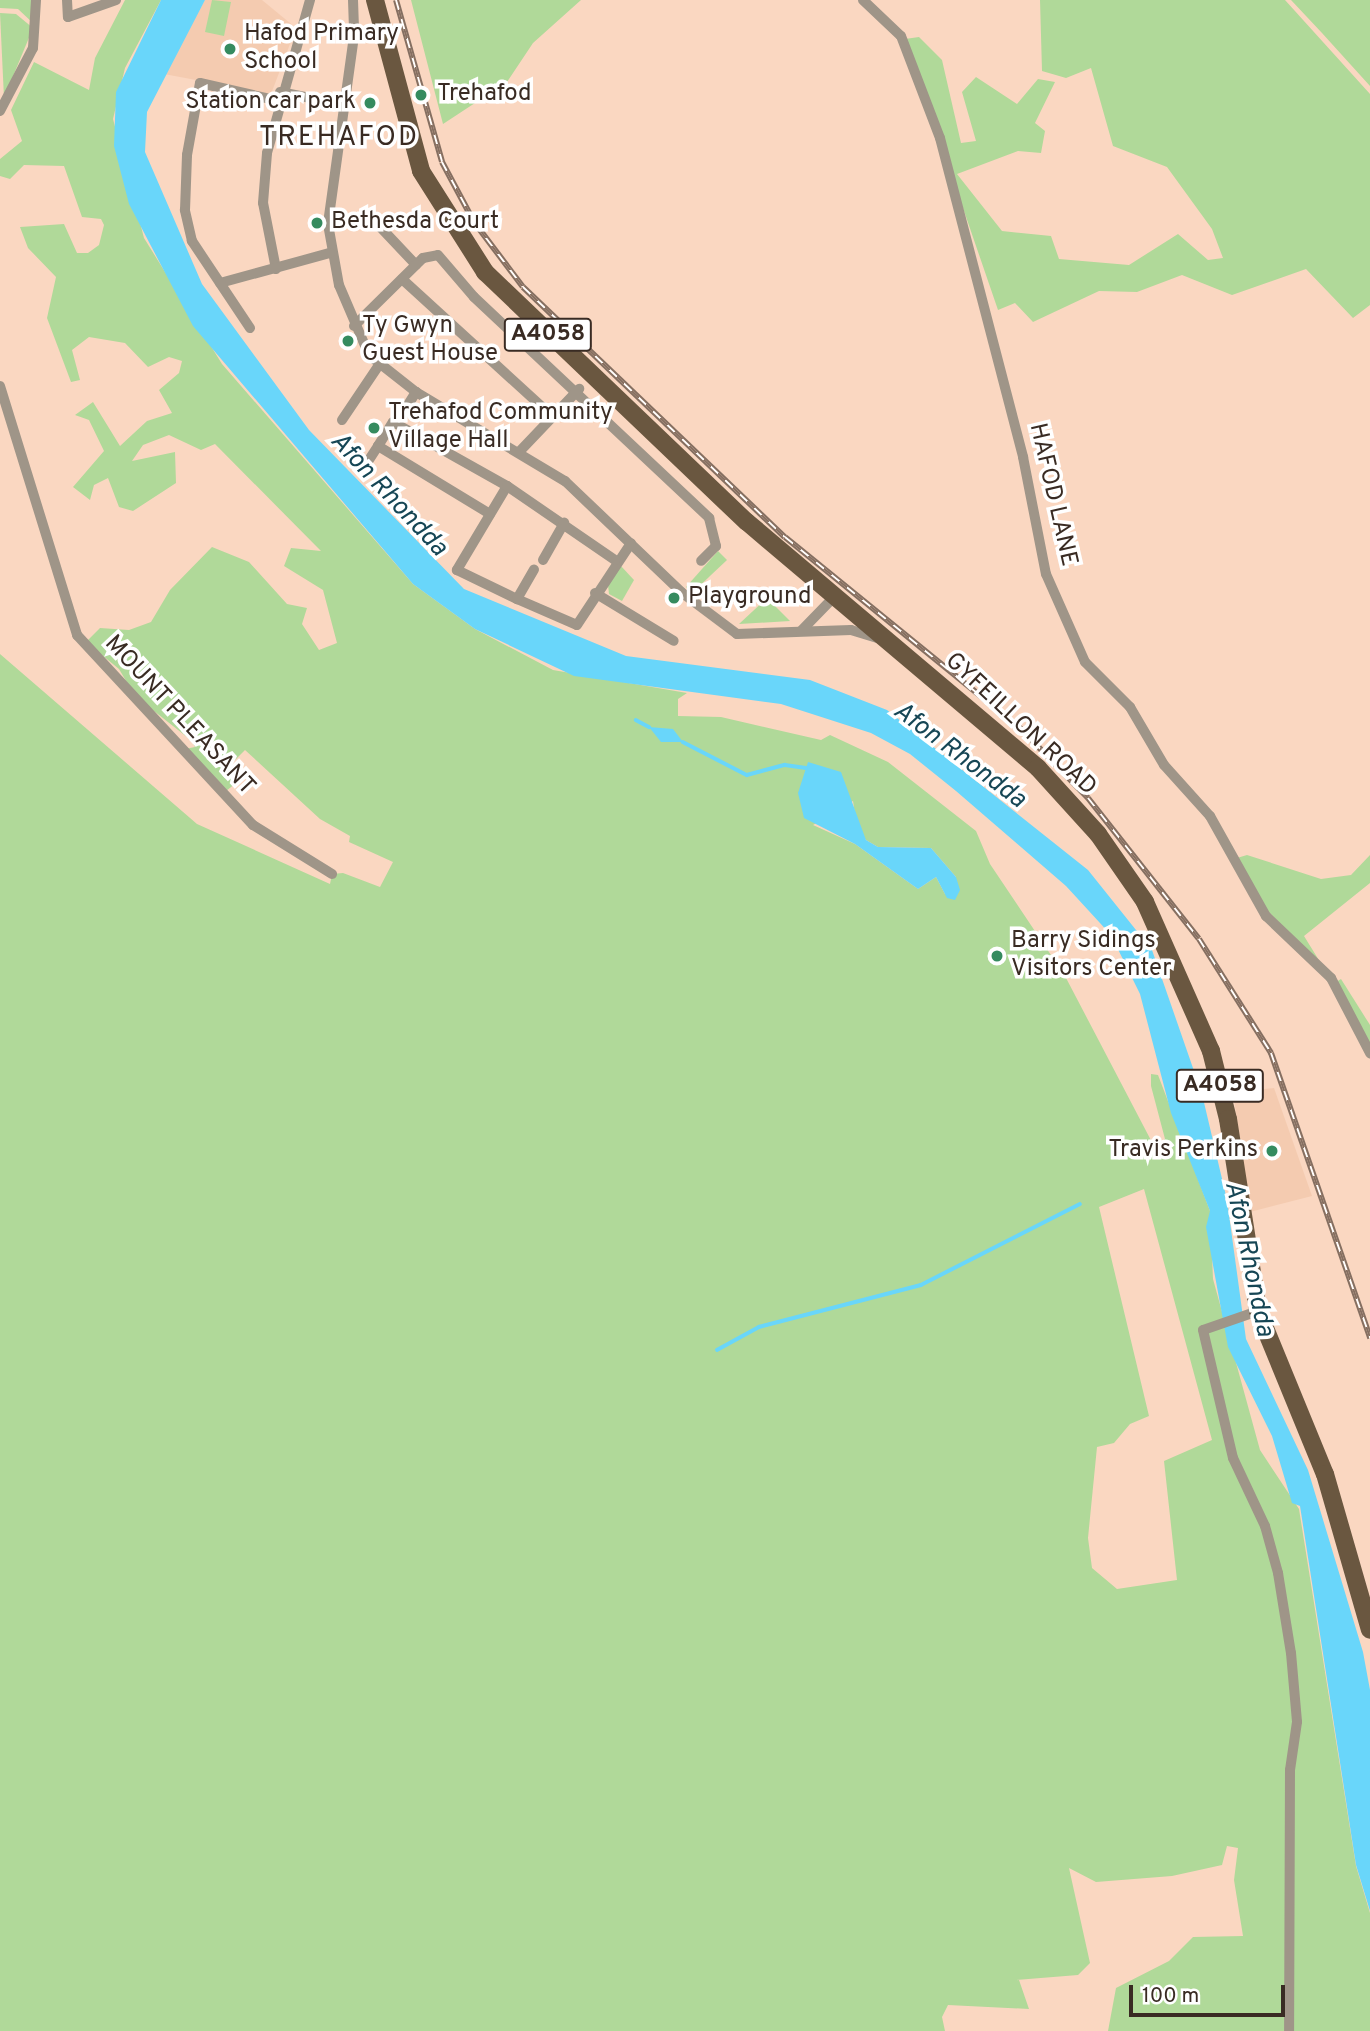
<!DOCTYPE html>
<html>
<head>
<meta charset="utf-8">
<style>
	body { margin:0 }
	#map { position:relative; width:1370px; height:2031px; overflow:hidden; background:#fad7c1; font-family:Overpass,sans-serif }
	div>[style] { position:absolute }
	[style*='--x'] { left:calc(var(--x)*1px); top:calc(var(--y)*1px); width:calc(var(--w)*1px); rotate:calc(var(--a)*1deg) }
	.built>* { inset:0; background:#f4cbb0 }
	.green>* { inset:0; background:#b0d999 }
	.water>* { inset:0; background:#69d6fa }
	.stream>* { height:3.5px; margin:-1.75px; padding:0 1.75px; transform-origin:1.75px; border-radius:1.75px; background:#69d6fa }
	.minor>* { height:10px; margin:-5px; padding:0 5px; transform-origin:5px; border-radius:5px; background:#9f9588 }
	.primary>* { height:18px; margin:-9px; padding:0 9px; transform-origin:9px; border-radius:9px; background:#6a5740 }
	.rail>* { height:6px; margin-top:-3px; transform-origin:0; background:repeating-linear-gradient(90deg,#fff 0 10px,#856f61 0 20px); box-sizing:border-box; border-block:2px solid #856f61 }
	.dots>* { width:19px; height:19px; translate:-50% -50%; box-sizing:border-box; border:4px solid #fff; border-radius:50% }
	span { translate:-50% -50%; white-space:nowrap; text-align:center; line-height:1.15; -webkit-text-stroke:7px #fff; paint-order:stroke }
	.shield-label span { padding:2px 5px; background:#fff; border:2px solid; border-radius:5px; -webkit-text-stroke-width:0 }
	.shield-label { font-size:23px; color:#392b23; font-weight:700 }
	.poi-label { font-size:24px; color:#392b23 }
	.left { translate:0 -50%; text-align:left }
	.right { translate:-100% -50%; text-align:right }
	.street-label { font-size:24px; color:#392b23 }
	.water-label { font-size:26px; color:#164655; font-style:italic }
	.quarter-label { font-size:28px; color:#392b23; letter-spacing:2px }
	.scale { position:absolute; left:1129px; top:1985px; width:156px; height:32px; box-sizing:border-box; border:4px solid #392b23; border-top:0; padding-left:9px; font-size:21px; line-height:24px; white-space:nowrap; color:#392b23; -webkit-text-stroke:5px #fff; paint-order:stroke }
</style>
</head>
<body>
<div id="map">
	<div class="built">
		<div style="clip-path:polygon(205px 0,262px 0,296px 28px,271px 94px,164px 74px)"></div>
		<div style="clip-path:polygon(1274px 1088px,1312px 1196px,1250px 1212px,1233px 1092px)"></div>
	</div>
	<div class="green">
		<div style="clip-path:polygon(0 0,33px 0,34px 24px,18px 9px,0 8px)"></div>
		<div style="clip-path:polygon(evenodd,125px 0,161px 0,125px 68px,113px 119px,144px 238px,222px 364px,413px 584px,475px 629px,553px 670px,687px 693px,678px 699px,678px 716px,721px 717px,821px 740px,830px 735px,888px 762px,976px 831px,990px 864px,1065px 976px,1155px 1148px,1165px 1139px,1151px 1086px,1151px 1074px,1158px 1075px,1210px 1211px,1213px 1279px,1260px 1450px,1299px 1509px,1356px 1866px,1370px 1913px,1370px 2031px,1108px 2031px,1116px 1988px,1169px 1961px,1193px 1937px,1243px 1936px,1234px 1880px,1238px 1848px,1227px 1846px,1222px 1865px,1172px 1876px,1096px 1882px,1069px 1868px,1090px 1963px,1078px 1975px,993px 1982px,1019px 1980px,1029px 2009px,948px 2005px,942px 2017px,945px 2031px,0 2031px,0 654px,197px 824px,330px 884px,332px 874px,343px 873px,380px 887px,393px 862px,349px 842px,350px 836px,320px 819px,245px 750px,226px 769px,240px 780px,226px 791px,185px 749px,195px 747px,192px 741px,135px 696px,119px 669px,86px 642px,100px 628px,129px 630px,151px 622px,170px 590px,212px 547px,249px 562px,287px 604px,307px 608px,302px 624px,319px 650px,337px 643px,323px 590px,284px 566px,291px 548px,321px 551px,215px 444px,201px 450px,169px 435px,143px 445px,132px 461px,175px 452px,176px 483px,133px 511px,119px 507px,108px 478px,94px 485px,90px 500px,73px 487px,104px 451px,89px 420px,75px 415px,93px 402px,120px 446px,147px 421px,172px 413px,159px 390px,179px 373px,182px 361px,169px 357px,148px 367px,125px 343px,89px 337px,72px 350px,80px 380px,71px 382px,47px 318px,56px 277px,28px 248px,20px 227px,64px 224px,77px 253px,88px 253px,99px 245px,104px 225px,101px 219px,82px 217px,64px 166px,24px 165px,10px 179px,0 176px,0 159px,22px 141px,11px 110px,34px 62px,89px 90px,95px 58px,125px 0,853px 801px,857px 829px,866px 840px,878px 847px,931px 848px,956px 877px,945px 894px,936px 877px,918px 889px,855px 844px,813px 825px,853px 801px,125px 0,1144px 1189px,1212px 1440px,1164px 1461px,1177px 1580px,1117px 1589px,1092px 1568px,1088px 1538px,1097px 1447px,1114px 1443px,1130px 1424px,1149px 1416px,1099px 1207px,1144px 1189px)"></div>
		<div style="clip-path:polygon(212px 0,231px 2px,224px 36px,205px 32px)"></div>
		<div style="clip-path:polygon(411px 0,581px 0,533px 43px,507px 82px,443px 124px)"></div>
		<div style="clip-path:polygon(1040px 0,1285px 0,1370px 94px,1370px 305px,1353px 318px,1306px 269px,1232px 295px,1182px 275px,1137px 292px,1099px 291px,1033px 322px,1015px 303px,998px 310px,905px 39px,919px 37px,942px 60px,961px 143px,976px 141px,962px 92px,976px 77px,1017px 104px,1038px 79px,1055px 82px,1035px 123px,1045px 131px,1041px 153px,1018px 151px,957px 174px,1002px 231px,1051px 236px,1059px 259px,1129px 265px,1178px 234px,1208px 260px,1223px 258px,1212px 229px,1167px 167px,1113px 146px,1091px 68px,1066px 78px,1042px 71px)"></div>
		<div style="clip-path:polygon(1291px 0,1370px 0,1370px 86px,1322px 33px)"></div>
		<div style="clip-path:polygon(0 13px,16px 14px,33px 28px,4px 98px)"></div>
		<div style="clip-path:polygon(718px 551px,727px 560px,692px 593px,686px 587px)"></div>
		<div style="clip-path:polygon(620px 565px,634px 580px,622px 601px,609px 594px,608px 585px)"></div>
		<div style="clip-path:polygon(767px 598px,790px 621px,739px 624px)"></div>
		<div style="clip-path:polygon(1247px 855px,1321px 879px,1351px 875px,1370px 855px,1370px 883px,1304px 936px,1325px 970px,1264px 907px,1237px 858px)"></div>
		<div style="clip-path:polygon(1341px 979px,1370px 1025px,1370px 1045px,1336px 982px)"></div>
	</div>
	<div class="water">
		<div style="clip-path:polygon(161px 0,205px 0,147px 112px,145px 152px,202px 284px,309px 430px,464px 589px,626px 656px,810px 680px,887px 710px,1088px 870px,1152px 950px,1202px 1094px,1227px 1200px,1246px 1339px,1308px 1470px,1363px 1652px,1370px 1690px,1370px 1911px,1356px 1865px,1300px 1506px,1292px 1503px,1272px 1436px,1228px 1347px,1206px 1227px,1210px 1211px,1171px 1113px,1140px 994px,1111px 935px,1066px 886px,956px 791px,910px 754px,871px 733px,781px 704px,574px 676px,475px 629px,413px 584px,193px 326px,129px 204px,114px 146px,116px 92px)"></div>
		<div style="clip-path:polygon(649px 727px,673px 729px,683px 742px,661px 742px)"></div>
		<div style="clip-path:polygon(808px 762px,841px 772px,866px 840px,878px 847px,931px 848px,956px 877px,960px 890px,955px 900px,947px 898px,936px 877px,918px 889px,855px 844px,804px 818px,798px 793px)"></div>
	</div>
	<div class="stream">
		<div style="--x:636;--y:720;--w:15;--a:28"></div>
		<div style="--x:683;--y:742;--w:72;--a:27.3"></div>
		<div style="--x:747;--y:775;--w:39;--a:-15"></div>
		<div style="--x:785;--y:765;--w:21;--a:8"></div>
		<div style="--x:717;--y:1350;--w:48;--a:-28.7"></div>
		<div style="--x:759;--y:1327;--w:167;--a:-14.5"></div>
		<div style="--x:921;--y:1285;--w:178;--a:-27"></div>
	</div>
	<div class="minor">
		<div style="--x:67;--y:0;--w:17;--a:87"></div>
		<div style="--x:68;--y:17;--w:51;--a:-19.5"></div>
		<div style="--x:353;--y:0;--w:36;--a:88"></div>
		<div style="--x:354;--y:36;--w:190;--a:97.9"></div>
		<div style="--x:328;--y:224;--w:62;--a:79.8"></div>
		<div style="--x:339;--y:285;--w:76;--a:66.8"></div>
		<div style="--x:369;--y:355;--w:60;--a:38.2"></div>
		<div style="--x:416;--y:392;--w:174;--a:30.9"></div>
		<div style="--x:565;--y:481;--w:161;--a:43.7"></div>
		<div style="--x:681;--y:592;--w:70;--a:36.9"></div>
		<div style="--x:737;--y:634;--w:114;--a:-2"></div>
		<div style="--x:851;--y:630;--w:30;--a:17"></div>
		<div style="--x:863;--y:0;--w:52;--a:43.5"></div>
		<div style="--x:901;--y:36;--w:109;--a:69.1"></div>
		<div style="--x:940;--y:138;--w:330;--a:75.4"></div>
		<div style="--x:1023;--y:457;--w:119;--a:78.9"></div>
		<div style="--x:1046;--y:574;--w:96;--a:66.1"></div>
		<div style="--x:1085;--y:662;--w:64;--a:45"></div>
		<div style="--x:1130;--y:707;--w:67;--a:59.6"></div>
		<div style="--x:1164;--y:765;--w:69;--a:48"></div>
		<div style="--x:1210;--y:816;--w:115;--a:60.8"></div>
		<div style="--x:1266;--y:916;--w:90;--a:43.6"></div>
		<div style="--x:1331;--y:978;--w:85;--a:62.5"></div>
		<div style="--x:280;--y:92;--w:47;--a:11.1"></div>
		<div style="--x:0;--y:111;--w:71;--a:-62.4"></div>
		<div style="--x:33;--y:48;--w:48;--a:-86.4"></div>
		<div style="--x:368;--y:214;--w:70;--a:46.7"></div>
		<div style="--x:276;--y:269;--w:67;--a:-101.1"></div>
		<div style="--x:263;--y:203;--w:50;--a:-85.4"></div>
		<div style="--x:267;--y:153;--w:159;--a:-74.3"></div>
		<div style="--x:402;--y:279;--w:203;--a:42.4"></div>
		<div style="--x:220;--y:283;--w:114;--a:-15.3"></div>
		<div style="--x:354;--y:326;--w:97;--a:-44.6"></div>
		<div style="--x:423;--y:258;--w:15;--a:-11"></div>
		<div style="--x:438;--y:255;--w:55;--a:49.4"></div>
		<div style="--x:474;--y:297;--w:323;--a:43.2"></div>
		<div style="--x:709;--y:518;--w:29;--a:76"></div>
		<div style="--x:716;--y:546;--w:21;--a:135"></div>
		<div style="--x:250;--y:328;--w:105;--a:-123.7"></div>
		<div style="--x:192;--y:241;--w:32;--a:-103"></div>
		<div style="--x:185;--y:210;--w:55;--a:-87.9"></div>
		<div style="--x:187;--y:155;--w:73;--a:-79.8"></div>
		<div style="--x:200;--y:83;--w:81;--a:12.8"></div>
		<div style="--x:0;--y:386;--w:261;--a:72.8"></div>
		<div style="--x:77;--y:635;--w:259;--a:47.2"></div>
		<div style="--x:253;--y:825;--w:93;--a:31.8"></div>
		<div style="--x:342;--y:420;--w:66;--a:-56.1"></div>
		<div style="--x:396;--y:424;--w:38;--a:-58"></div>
		<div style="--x:520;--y:451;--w:86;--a:-46.4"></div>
		<div style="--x:365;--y:466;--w:24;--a:-57"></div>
		<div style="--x:507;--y:486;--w:98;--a:120.8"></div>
		<div style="--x:457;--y:570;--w:67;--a:25.8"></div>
		<div style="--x:517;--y:599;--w:65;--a:23.4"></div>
		<div style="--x:577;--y:625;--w:98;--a:-56.6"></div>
		<div style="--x:490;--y:514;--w:131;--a:-148.7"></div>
		<div style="--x:378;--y:446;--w:28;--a:-58"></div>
		<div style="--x:393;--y:422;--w:131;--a:29.3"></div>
		<div style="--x:507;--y:486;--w:131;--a:34.4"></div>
		<div style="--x:543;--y:560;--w:43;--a:-60.4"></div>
		<div style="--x:595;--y:593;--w:92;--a:31.3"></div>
		<div style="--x:517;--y:599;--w:34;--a:-60"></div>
		<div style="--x:801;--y:631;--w:46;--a:-45.9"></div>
		<div style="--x:1258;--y:1311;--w:58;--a:160.9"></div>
		<div style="--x:1203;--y:1330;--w:131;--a:76.8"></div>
		<div style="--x:1233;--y:1458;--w:75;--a:64.8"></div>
		<div style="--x:1265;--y:1526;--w:49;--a:74.5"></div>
		<div style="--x:1278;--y:1573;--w:81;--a:80.8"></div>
		<div style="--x:1291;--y:1653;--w:69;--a:85"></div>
		<div style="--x:1297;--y:1722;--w:49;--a:98.3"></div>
		<div style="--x:1290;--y:1770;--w:261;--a:90.2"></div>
	</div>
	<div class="primary">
		<div style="--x:375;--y:0;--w:177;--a:74.9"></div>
		<div style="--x:421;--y:171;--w:120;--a:57.6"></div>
		<div style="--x:485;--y:272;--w:362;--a:43.7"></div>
		<div style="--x:747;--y:522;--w:381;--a:40.2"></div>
		<div style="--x:1038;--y:768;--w:89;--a:47.7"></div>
		<div style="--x:1098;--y:834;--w:83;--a:55.3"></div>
		<div style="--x:1145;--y:902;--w:163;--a:66.1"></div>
		<div style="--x:1211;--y:1051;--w:70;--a:76"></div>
		<div style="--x:1228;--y:1119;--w:194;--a:81.1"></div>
		<div style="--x:1258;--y:1311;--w:176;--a:67.7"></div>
		<div style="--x:1325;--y:1474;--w:162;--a:73.9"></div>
	</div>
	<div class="rail">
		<div style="--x:396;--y:0;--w:168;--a:74.1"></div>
		<div style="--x:442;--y:162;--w:68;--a:61.9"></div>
		<div style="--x:474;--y:222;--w:81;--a:53"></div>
		<div style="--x:523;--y:287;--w:362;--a:43.7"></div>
		<div style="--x:785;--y:537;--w:301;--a:39.1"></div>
		<div style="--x:1019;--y:727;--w:99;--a:45.8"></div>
		<div style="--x:1088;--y:798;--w:179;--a:51.8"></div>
		<div style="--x:1199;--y:939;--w:135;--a:57.7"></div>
		<div style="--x:1271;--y:1053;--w:302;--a:70.8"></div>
	</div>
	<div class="dots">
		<div style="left:230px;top:49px;background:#358b5f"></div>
		<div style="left:421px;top:95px;background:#358b5f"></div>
		<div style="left:370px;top:103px;background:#358b5f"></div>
		<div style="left:317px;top:223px;background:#358b5f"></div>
		<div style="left:348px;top:341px;background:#358b5f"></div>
		<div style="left:374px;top:428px;background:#358b5f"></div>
		<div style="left:674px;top:598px;background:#358b5f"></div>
		<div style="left:997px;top:956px;background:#358b5f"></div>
		<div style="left:1272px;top:1151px;background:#358b5f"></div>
	</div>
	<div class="shield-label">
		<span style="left:548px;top:335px">A4058</span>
		<span style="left:1220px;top:1086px">A4058</span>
	</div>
	<div class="poi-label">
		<span class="left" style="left:244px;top:49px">Hafod Primary<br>School</span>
		<span class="left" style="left:437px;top:95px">Trehafod</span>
		<span class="right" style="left:356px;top:103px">Station car park</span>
		<span class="left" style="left:331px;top:223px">Bethesda Court</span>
		<span class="left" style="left:362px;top:341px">Ty Gwyn<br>Guest House</span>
		<span class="left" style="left:388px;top:428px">Trehafod Community<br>Village Hall</span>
		<span class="left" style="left:688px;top:598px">Playground</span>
		<span class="left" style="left:1011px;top:956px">Barry Sidings<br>Visitors Center</span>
		<span class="right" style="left:1258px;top:1151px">Travis Perkins</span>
	</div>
	<div class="street-label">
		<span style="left:1052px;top:495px;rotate:77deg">HAFOD LANE</span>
		<span style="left:179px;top:716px;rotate:47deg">MOUNT PLEASANT</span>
		<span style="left:1020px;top:725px;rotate:43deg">GYFEILLON ROAD</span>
	</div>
	<div class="water-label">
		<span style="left:388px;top:495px;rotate:47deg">Afon Rhondda</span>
		<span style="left:959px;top:756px;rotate:37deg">Afon Rhondda</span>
		<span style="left:1248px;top:1259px;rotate:78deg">Afon Rhondda</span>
	</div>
	<div class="quarter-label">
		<span style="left:339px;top:138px">TREHAFOD</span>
	</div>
	<div class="scale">100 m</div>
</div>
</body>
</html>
